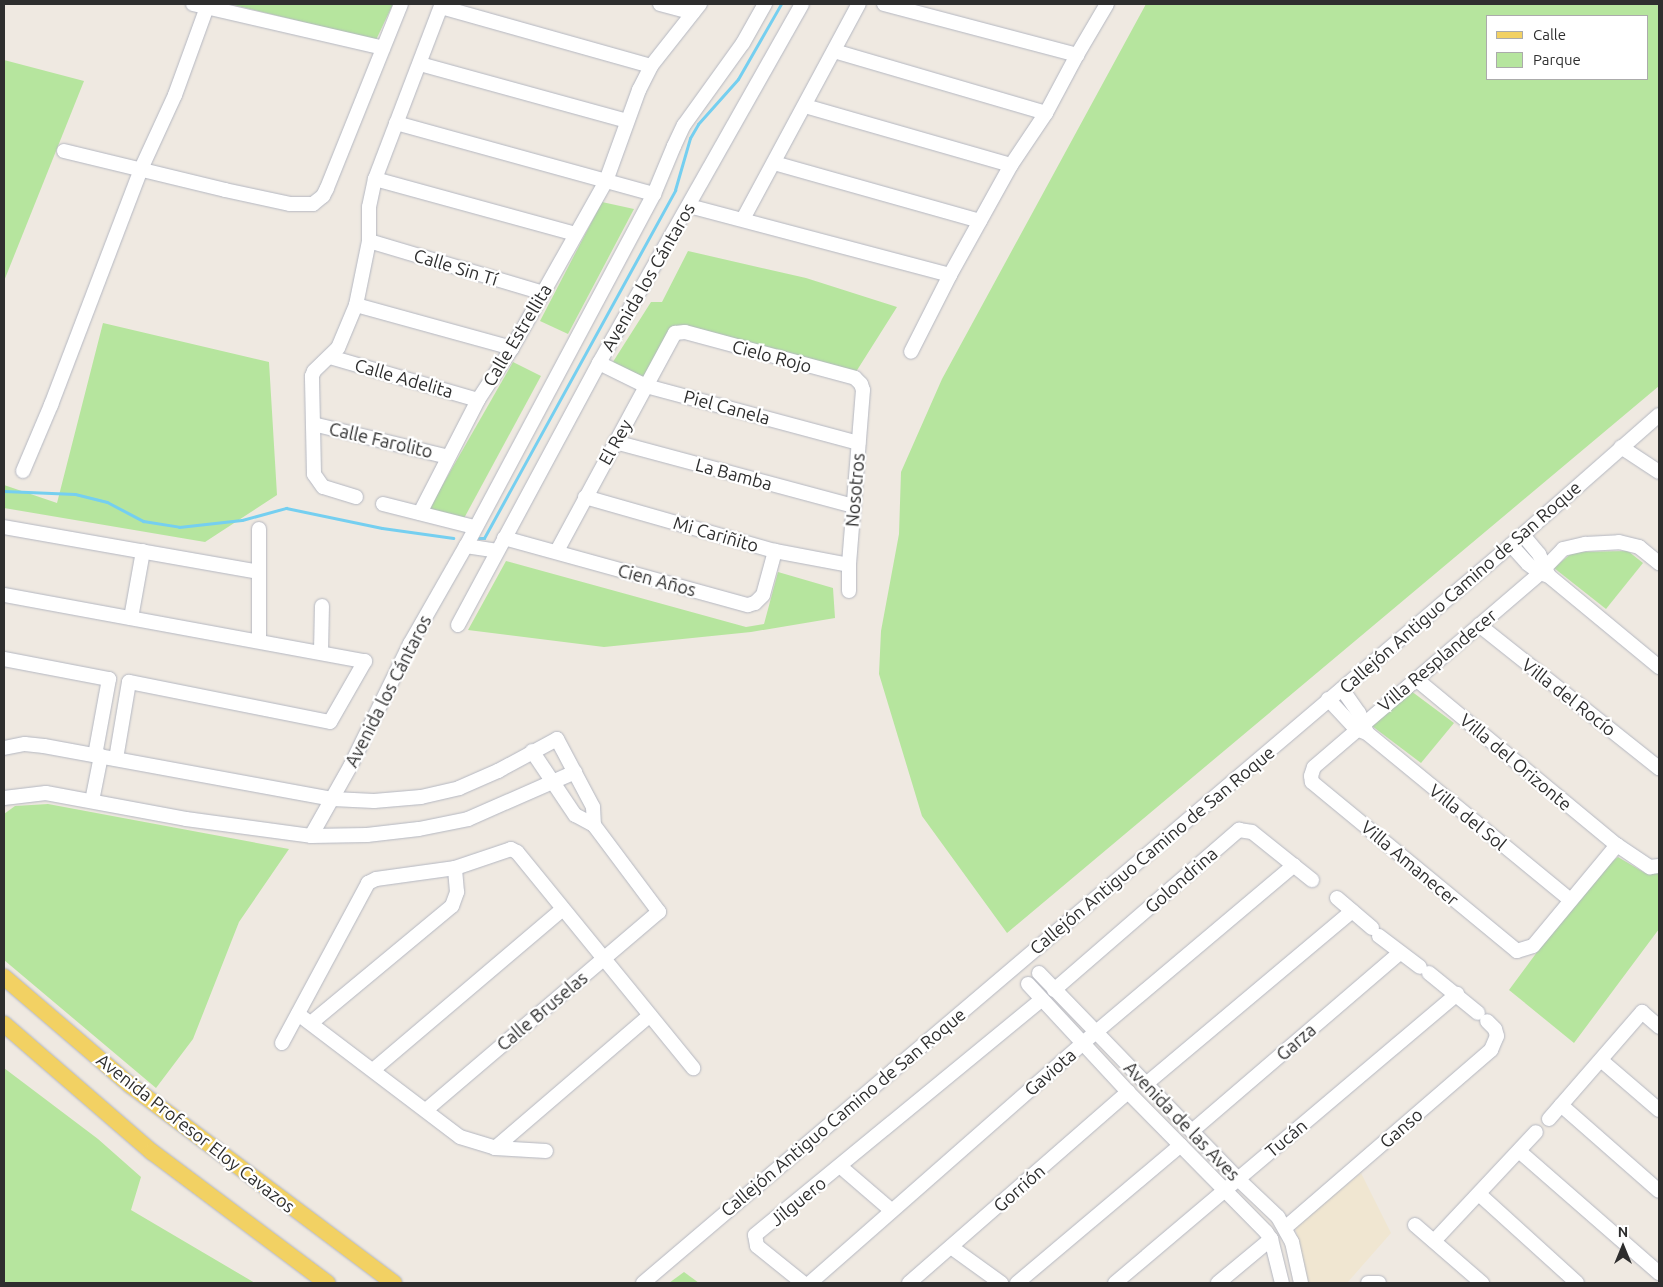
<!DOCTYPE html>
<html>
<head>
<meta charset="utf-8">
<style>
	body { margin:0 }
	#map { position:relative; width:1663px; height:1287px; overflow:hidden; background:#efe9e1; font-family:Ubuntu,sans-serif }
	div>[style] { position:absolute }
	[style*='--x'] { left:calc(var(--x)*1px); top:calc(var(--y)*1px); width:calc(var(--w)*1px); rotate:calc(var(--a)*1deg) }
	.education>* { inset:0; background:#f0e6d1 }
	.green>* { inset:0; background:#b6e59e }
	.stream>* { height:3px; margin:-1.5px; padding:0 1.5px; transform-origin:1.5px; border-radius:1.5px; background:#75cff0 }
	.roads { filter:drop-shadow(0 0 1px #b4b7c1) drop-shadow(0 0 1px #b4b7c1) }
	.minor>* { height:14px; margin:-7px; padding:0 7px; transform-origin:7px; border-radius:7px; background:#fff }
	.major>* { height:16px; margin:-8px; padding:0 8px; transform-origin:8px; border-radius:8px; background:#f2d163 }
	span { translate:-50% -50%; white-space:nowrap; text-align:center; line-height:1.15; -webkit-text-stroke:4.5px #fff; paint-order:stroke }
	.street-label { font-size:18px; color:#2e2e2e }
	.frame { position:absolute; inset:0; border:5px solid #2e2e2e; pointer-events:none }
	.legend { position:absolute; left:1486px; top:15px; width:162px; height:65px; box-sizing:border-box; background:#fff; border:1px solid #ababab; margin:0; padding:6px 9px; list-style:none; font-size:15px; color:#2e2e2e }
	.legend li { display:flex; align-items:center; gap:10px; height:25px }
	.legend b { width:25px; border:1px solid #ababab }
	.north { position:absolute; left:1598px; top:1222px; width:50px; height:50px; -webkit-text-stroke:4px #fff; paint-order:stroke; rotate:0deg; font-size:14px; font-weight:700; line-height:20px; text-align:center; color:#2e2e2e }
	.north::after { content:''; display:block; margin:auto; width:18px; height:22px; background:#2e2e2e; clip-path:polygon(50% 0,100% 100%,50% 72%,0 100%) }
</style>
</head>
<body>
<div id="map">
	<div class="education">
		<div style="clip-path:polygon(1361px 1173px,1391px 1233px,1347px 1283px,1307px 1283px,1295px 1226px)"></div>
	</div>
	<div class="green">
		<div style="clip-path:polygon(230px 4px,393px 4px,376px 40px)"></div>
		<div style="clip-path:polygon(evenodd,1146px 4px,1659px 4px,1659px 386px,1007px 933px,922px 816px,879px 674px,881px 631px,899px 534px,901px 472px,942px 379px,1146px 4px,1487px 16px,1647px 16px,1647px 79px,1487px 79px,1487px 16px)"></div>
		<div style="clip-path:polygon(4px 60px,84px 81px,4px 281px)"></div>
		<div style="clip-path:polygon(602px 202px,634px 209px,568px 334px,540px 321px)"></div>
		<div style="clip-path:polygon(688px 251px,806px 278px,897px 307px,854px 375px,674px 326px,642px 379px,611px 365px,651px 302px,662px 302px)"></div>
		<div style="clip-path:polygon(103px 323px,269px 362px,277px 495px,205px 542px,4px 508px,4px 485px,57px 503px)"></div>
		<div style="clip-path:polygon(513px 362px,541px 376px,462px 522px,427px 512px)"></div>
		<div style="clip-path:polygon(1628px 551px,1643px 563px,1606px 609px,1554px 568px,1573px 552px)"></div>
		<div style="clip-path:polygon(506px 561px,746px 627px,764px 624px,778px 572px,833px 588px,835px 618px,751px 632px,604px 647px,468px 630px)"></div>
		<div style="clip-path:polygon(1411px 691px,1454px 723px,1421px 763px,1372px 726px)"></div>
		<div style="clip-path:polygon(48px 804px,289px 849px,239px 922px,193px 1039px,156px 1088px,4px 960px,4px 814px,15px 806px)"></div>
		<div style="clip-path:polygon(1618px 857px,1645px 873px,1659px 872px,1659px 929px,1574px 1043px,1509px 990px,1557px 925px,1608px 865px)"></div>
		<div style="clip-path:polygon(4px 1068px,98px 1139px,141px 1177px,131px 1210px,255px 1283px,4px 1283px)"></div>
		<div style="clip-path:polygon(684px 1272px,699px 1283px,669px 1283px)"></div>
	</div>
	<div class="stream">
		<div style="--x:4;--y:491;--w:71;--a:2.4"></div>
		<div style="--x:75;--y:494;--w:33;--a:14"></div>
		<div style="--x:107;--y:502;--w:41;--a:27.8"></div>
		<div style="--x:143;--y:521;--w:36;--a:9"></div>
		<div style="--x:179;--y:527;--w:63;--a:-6.3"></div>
		<div style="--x:242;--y:520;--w:46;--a:-15.3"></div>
		<div style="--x:286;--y:508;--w:98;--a:11.8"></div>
		<div style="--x:382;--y:528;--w:72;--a:8"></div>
		<div style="--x:479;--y:538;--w:5;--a:0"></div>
		<div style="--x:484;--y:538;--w:397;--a:-61.2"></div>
		<div style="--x:675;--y:190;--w:54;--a:-73.9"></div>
		<div style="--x:690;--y:138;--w:16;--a:-60"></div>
		<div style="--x:698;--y:124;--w:60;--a:-48.4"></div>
		<div style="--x:738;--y:79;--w:86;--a:-60.2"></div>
	</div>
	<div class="roads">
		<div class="minor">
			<div style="--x:193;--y:4;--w:195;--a:13"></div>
			<div style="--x:660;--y:4;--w:34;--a:15"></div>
			<div style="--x:884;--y:4;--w:200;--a:14.8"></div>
			<div style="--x:1077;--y:55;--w:66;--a:118.1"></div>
			<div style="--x:1046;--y:113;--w:63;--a:123.9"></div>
			<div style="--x:1011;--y:165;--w:126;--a:119"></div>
			<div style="--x:950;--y:275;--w:86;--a:116.9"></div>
			<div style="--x:441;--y:7;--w:218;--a:15.7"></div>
			<div style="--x:834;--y:51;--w:221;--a:16.3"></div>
			<div style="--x:1077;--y:55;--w:59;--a:-59.5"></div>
			<div style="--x:420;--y:64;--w:215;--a:15.4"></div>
			<div style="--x:805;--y:106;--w:214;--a:16"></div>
			<div style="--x:396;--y:123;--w:268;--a:15.4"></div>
			<div style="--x:64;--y:151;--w:166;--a:13.6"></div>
			<div style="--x:225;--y:190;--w:66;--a:12.2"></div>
			<div style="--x:290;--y:204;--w:23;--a:0"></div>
			<div style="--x:313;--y:204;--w:13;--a:-39"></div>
			<div style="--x:323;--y:196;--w:9;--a:-63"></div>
			<div style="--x:327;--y:188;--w:198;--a:-68.1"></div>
			<div style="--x:774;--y:163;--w:214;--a:15.7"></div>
			<div style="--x:375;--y:179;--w:208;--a:15.3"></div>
			<div style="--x:689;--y:206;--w:270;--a:14.8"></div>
			<div style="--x:743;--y:219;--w:244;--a:-61.7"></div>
			<div style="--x:369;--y:241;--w:182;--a:16.6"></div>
			<div style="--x:356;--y:305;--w:162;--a:15.4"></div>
			<div style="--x:330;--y:357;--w:154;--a:16.2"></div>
			<div style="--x:599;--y:363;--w:52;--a:26.1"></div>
			<div style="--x:646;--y:386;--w:220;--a:15"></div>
			<div style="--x:313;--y:424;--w:139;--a:13.7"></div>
			<div style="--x:615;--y:442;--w:247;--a:15"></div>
			<div style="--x:1621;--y:447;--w:45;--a:33.3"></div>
			<div style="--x:23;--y:471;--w:72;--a:-67"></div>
			<div style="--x:51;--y:405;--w:253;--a:-69.1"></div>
			<div style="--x:141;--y:169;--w:81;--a:-65.3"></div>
			<div style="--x:175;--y:95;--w:94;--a:-70"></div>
			<div style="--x:356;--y:497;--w:34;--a:-163"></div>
			<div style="--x:323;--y:487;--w:16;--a:-125"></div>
			<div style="--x:314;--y:474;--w:98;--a:-91.2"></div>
			<div style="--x:312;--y:376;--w:5;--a:-68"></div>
			<div style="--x:314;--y:371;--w:33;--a:-44"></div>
			<div style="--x:338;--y:348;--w:47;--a:-67.3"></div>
			<div style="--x:356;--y:305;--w:65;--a:-78.5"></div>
			<div style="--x:369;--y:241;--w:34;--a:-90"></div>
			<div style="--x:369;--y:207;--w:29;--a:-78"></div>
			<div style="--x:375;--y:179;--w:187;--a:-69.1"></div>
			<div style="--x:585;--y:497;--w:198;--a:15.9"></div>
			<div style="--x:775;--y:551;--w:75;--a:10.7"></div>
			<div style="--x:383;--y:504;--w:94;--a:14.2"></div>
			<div style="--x:420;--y:513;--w:127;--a:-62.8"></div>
			<div style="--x:478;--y:400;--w:62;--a:-56.8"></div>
			<div style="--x:512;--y:348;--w:192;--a:-60.6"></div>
			<div style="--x:606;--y:181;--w:97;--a:-70.1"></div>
			<div style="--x:639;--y:90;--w:27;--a:-63"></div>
			<div style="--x:651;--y:66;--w:79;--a:-51.7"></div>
			<div style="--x:4;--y:527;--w:258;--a:10"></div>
			<div style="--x:259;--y:529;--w:112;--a:90"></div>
			<div style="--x:1523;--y:535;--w:25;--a:50"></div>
			<div style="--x:1539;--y:554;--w:22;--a:66"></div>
			<div style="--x:504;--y:538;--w:253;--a:15.4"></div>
			<div style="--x:748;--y:605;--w:7;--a:-16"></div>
			<div style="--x:755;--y:603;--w:11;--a:-45"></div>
			<div style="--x:763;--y:595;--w:46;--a:-74.7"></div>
			<div style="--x:1511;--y:545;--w:25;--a:48"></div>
			<div style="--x:1528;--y:564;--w:15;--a:37"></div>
			<div style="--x:1540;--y:573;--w:9;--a:18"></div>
			<div style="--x:1549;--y:576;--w:143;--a:39.6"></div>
			<div style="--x:466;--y:546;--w:30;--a:9"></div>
			<div style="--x:557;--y:551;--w:248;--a:-61.6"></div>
			<div style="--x:675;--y:333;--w:10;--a:-6"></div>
			<div style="--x:685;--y:332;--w:176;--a:15.1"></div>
			<div style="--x:855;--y:378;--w:8;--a:45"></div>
			<div style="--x:861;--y:384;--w:6;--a:72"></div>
			<div style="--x:863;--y:390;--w:176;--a:94.6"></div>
			<div style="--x:849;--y:565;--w:26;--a:90"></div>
			<div style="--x:4;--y:595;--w:367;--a:10.4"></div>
			<div style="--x:365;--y:661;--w:70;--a:119.8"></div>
			<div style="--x:330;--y:722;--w:205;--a:-168.7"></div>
			<div style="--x:129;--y:682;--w:78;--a:99.6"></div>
			<div style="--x:131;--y:618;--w:68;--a:-79.8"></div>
			<div style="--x:458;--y:625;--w:298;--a:-61.7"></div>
			<div style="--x:599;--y:363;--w:412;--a:-60.5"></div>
			<div style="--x:1479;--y:625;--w:230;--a:38.5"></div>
			<div style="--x:321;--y:652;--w:46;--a:-88.8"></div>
			<div style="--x:4;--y:659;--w:107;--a:10.8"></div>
			<div style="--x:109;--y:679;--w:77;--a:100.4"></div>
			<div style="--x:1416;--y:679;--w:261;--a:39.6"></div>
			<div style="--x:1617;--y:845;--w:40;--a:34"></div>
			<div style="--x:1650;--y:867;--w:9;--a:-6"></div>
			<div style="--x:1342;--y:689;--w:29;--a:55"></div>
			<div style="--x:1359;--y:713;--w:18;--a:68"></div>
			<div style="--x:1328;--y:699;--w:41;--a:47"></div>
			<div style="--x:1356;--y:729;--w:12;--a:20"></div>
			<div style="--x:1367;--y:733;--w:263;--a:39.4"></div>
			<div style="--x:4;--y:748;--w:21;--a:-11"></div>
			<div style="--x:25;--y:744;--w:19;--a:6"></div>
			<div style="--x:44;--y:746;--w:294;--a:10.4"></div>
			<div style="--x:333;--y:799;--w:41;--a:2.8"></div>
			<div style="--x:374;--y:801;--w:47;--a:-4.9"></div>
			<div style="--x:421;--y:797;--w:39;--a:-13"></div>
			<div style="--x:459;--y:788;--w:43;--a:-23.6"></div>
			<div style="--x:498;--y:771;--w:67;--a:-28.5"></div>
			<div style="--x:557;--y:739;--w:77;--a:62.1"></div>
			<div style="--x:593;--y:807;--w:18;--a:87"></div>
			<div style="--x:4;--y:798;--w:42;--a:-6.8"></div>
			<div style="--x:46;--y:793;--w:142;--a:10.5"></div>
			<div style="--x:186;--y:819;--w:126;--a:7.7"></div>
			<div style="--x:311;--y:836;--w:56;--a:-1"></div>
			<div style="--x:367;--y:835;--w:52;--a:-6.6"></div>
			<div style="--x:419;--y:829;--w:50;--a:-11.5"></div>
			<div style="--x:468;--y:819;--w:117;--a:-23.7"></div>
			<div style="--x:92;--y:801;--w:46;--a:-78.7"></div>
			<div style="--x:311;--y:836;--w:81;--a:-60.6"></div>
			<div style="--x:351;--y:765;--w:135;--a:-64"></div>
			<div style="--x:410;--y:644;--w:113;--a:-60.3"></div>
			<div style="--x:466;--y:546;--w:399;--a:-61.9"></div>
			<div style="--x:654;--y:194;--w:52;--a:-67.4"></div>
			<div style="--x:674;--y:146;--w:23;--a:-65"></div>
			<div style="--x:684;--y:125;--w:101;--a:-54.3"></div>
			<div style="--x:743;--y:43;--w:45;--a:-60.6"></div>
			<div style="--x:1617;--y:845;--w:131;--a:129.7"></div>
			<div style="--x:1533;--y:946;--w:17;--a:163"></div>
			<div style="--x:1517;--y:951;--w:266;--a:-140.5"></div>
			<div style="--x:1312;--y:782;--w:6;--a:-99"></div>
			<div style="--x:1311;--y:776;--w:9;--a:-72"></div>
			<div style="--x:1314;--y:767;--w:298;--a:-40.6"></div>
			<div style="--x:1540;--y:573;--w:33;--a:-46"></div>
			<div style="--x:1563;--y:549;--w:23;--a:-13"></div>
			<div style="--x:1585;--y:544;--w:34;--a:-3"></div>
			<div style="--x:1619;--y:542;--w:21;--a:14"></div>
			<div style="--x:1639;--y:547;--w:26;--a:39"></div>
			<div style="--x:1337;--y:898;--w:46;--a:40.6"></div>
			<div style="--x:1379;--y:936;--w:51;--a:37.1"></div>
			<div style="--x:1039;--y:973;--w:286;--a:46"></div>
			<div style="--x:1238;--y:1179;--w:55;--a:43.5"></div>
			<div style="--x:1278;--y:1217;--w:29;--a:61"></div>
			<div style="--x:1292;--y:1242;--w:42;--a:77.6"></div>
			<div style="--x:1429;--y:973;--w:63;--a:39.2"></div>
			<div style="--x:1028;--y:984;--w:147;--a:47.2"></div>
			<div style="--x:1128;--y:1092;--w:197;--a:45.4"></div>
			<div style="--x:1266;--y:1232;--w:9;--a:54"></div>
			<div style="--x:1271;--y:1239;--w:45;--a:76"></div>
			<div style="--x:1054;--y:990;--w:245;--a:-40.9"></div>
			<div style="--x:1239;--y:830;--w:13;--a:9"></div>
			<div style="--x:1252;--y:832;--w:77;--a:38.7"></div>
			<div style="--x:298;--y:1014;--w:203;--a:37.2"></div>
			<div style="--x:460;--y:1137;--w:37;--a:17"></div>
			<div style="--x:495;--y:1148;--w:51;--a:3.4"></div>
			<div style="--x:311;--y:1023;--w:183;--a:-39.7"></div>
			<div style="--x:452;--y:906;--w:15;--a:-70"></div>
			<div style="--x:457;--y:892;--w:24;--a:-95"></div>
			<div style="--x:282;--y:1043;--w:182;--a:-61.7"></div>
			<div style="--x:368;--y:883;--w:9;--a:-27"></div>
			<div style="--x:376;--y:879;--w:80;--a:-7.9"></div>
			<div style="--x:455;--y:868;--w:59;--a:-18.7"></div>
			<div style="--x:511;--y:849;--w:7;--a:27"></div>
			<div style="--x:517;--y:852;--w:279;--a:50.8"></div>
			<div style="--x:1602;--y:1061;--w:75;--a:40.7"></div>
			<div style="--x:373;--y:1070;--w:249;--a:-40.3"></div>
			<div style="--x:1146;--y:1084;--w:269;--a:-40"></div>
			<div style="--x:1561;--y:1105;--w:130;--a:41.3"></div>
			<div style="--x:426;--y:1110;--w:306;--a:-40.4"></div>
			<div style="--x:659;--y:912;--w:109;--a:-126.8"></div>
			<div style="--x:594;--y:825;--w:21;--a:-152"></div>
			<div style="--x:575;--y:815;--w:77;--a:-123.9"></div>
			<div style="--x:1549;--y:1119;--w:142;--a:-49"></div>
			<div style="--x:1642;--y:1012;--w:23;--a:41"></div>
			<div style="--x:1192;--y:1131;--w:274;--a:-40.6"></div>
			<div style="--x:495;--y:1148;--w:204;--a:-40.6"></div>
			<div style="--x:1519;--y:1151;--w:186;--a:41.1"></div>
			<div style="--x:841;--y:1167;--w:66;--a:40.7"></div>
			<div style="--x:1479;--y:1194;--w:132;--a:42.2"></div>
			<div style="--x:1415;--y:1225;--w:89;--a:40.9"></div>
			<div style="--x:1286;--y:1227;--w:271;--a:-40.8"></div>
			<div style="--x:1491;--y:1050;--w:15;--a:-67"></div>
			<div style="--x:1497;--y:1036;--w:7;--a:-106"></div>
			<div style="--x:1495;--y:1029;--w:11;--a:-135"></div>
			<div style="--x:1434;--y:1241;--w:149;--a:-46.9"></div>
			<div style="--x:951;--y:1247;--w:62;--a:35.8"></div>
			<div style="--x:643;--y:1283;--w:1139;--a:-40.37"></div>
			<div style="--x:1511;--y:545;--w:197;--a:-41.3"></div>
			<div style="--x:803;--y:1283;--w:59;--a:-141.2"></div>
			<div style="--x:757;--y:1246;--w:11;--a:-100"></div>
			<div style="--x:755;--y:1235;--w:370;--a:-39.4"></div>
			<div style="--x:810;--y:1283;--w:381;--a:-41.3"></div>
			<div style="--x:1096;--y:1032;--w:259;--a:-40.1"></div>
			<div style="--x:909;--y:1283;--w:291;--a:-41.1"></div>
			<div style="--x:1017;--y:1283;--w:214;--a:-40.1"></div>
			<div style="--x:1115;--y:1283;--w:448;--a:-40.2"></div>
			<div style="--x:1218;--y:1283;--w:69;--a:-39.7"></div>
			<div style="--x:1368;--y:1283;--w:11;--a:0"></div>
		</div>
		<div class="major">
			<div style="--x:4;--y:977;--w:166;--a:40.6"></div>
			<div style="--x:130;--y:1085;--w:330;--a:36.9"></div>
			<div style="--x:4;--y:1024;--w:196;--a:40.9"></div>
			<div style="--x:152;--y:1152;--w:219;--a:36.8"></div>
		</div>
	</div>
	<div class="street-label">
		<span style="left:456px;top:267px;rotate:17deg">Calle Sin Tí</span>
		<span style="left:648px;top:277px;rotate:-60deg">Avenida los Cántaros</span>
		<span style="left:517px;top:335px;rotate:-59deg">Calle Estrellita</span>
		<span style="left:772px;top:356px;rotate:15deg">Cielo Rojo</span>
		<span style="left:404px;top:378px;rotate:16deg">Calle Adelita</span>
		<span style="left:727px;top:407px;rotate:15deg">Piel Canela</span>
		<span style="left:381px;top:440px;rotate:13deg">Calle Farolito</span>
		<span style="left:615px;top:442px;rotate:-61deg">El Rey</span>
		<span style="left:734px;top:474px;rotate:15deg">La Bamba</span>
		<span style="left:855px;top:490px;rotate:-85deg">Nosotros</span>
		<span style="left:716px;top:534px;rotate:16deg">Mi Cariñito</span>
		<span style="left:657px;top:580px;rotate:15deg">Cien Años</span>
		<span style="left:1460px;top:587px;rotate:-41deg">Callejón Antiguo Camino de San Roque</span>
		<span style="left:1437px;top:660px;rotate:-40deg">Villa Resplandecer</span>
		<span style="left:388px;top:691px;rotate:-63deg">Avenida los Cántaros</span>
		<span style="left:1569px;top:697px;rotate:38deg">Villa del Rocío</span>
		<span style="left:1516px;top:762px;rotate:40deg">Villa del Orizonte</span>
		<span style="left:1468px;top:817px;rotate:39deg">Villa del Sol</span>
		<span style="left:1152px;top:850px;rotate:-40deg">Callejón Antiguo Camino de San Roque</span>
		<span style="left:1410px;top:863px;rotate:40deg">Villa Amanecer</span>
		<span style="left:1181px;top:880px;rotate:-41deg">Golondrina</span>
		<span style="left:542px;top:1011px;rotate:-40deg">Calle Bruselas</span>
		<span style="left:1296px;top:1042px;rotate:-41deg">Garza</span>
		<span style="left:1050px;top:1072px;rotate:-41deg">Gaviota</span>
		<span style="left:843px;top:1112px;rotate:-40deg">Callejón Antiguo Camino de San Roque</span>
		<span style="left:1182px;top:1121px;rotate:46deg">Avenida de las Aves</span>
		<span style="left:1401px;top:1128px;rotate:-41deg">Ganso</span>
		<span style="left:196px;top:1133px;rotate:38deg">Avenida Profesor Eloy Cavazos</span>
		<span style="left:1286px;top:1138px;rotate:-40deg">Tucán</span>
		<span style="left:1019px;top:1188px;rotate:-41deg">Gorrión</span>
		<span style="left:798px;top:1201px;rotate:-39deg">Jilguero</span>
	</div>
	<div class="frame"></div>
	<ul class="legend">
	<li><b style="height:6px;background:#f2d163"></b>Calle</li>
	<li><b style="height:14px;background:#b6e59e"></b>Parque</li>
	</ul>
	<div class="north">N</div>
</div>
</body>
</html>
